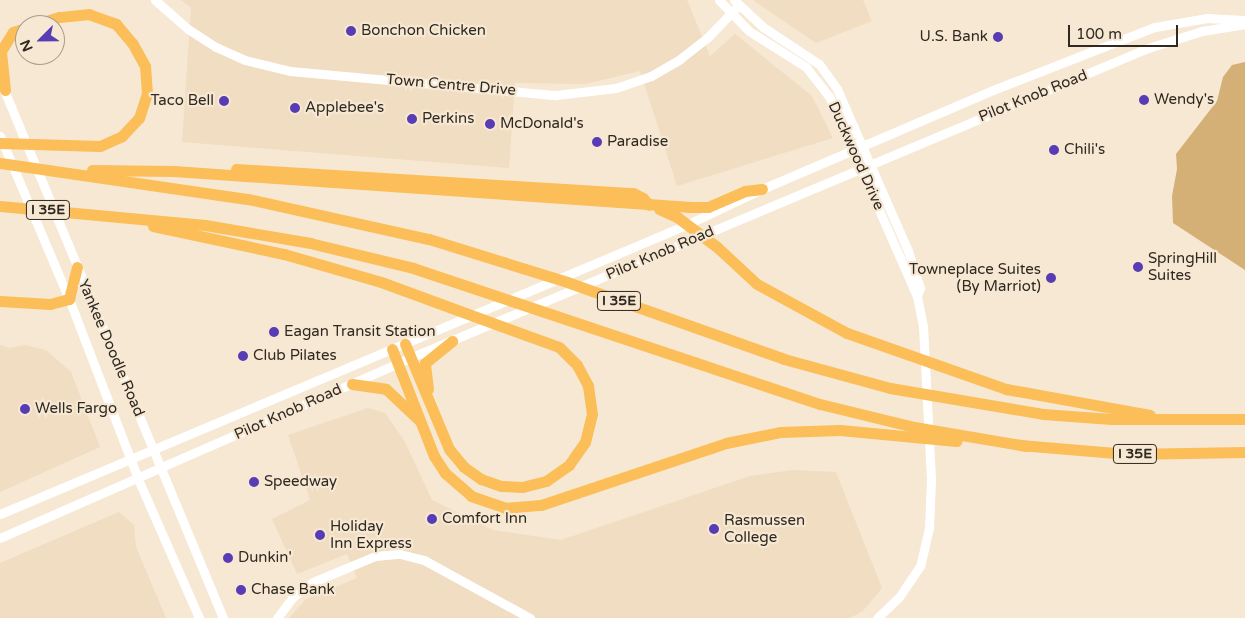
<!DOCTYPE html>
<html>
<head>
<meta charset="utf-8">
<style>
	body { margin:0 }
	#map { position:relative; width:1245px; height:618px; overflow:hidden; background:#f7e8d3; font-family:"Varela Round",sans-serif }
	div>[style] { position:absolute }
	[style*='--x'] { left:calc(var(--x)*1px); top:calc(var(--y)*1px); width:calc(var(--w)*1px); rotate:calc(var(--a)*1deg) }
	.built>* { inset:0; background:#f0ddc2 }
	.water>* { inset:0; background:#d5b076 }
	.secondary>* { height:9px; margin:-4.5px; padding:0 4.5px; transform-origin:4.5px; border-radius:4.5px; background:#fff }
	.highway>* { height:11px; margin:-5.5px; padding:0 5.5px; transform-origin:5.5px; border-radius:5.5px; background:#fbbe58 }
	.dots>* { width:14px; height:14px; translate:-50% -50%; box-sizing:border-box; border:2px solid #f7e8d3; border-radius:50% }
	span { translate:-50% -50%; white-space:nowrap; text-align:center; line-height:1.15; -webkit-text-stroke:4.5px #f7e8d3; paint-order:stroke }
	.shield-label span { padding:1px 4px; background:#f7e8d3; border:1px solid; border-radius:4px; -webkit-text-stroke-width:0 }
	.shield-label { font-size:14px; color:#2f2921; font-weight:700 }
	.poi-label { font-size:15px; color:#2f2921 }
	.left { translate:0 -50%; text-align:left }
	.right { translate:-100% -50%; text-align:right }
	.street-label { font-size:15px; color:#2f2921 }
	.north { position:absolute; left:15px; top:15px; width:50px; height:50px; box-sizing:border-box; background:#f7e8d3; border:1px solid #a79c8c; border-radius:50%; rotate:247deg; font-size:14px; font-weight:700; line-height:20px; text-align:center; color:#2f2921 }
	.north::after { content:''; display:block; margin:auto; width:18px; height:22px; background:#573cb4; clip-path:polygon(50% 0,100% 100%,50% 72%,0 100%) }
	.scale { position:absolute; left:1068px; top:25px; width:110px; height:22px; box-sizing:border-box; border:2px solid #2f2921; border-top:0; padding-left:6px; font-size:15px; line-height:18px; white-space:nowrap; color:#2f2921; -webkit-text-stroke:4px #f7e8d3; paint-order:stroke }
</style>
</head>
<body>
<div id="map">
	<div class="built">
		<div style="clip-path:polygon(181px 0,687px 0,710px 56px,735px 34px,812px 96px,833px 138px,677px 186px,640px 71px,585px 84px,515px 83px,509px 168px,182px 142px,191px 8px)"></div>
		<div style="clip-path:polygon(753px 0,863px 0,872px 21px,816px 43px)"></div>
		<div style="clip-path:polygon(0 345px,9px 348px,25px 345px,46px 350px,71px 372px,100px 447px,0 492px)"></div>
		<div style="clip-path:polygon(368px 408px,385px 413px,405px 442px,432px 500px,493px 530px,561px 540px,750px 476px,793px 470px,836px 472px,882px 588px,863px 611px,850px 618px,289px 618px,306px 599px,357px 578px,347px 554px,297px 574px,272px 519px,310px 500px,288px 435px)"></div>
		<div style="clip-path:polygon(119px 512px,134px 525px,136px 547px,166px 618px,0 618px,0 563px)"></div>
	</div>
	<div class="water">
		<div style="clip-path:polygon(1245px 62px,1245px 270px,1173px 223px,1172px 196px,1177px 169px,1176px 154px,1217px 101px,1223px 77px,1232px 65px)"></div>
	</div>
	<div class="secondary">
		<div style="--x:155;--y:0;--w:44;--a:41.3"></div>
		<div style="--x:188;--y:29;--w:33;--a:33"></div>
		<div style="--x:216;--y:47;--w:32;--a:24"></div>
		<div style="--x:245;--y:60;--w:46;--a:13.7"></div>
		<div style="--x:290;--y:71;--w:267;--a:5.2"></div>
		<div style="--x:556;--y:95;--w:60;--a:-6.7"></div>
		<div style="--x:616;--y:88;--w:37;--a:-19"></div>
		<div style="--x:651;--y:76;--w:34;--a:-30"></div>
		<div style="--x:680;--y:59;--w:34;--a:-38"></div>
		<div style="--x:707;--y:38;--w:46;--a:-45.9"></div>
		<div style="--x:719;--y:0;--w:43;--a:45.9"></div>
		<div style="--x:749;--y:31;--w:67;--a:32.3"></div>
		<div style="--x:806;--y:67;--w:37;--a:52"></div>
		<div style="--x:829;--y:96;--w:219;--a:66.3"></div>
		<div style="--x:734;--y:0;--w:40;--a:43"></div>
		<div style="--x:763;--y:27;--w:67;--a:33.5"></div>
		<div style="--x:819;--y:64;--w:31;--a:54"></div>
		<div style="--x:837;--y:89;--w:177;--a:66.3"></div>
		<div style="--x:908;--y:251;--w:39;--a:72"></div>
		<div style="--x:920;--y:288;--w:9;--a:111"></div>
		<div style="--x:917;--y:296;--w:31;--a:79"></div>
		<div style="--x:923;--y:326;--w:153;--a:87"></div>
		<div style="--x:931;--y:479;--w:49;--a:92.3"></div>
		<div style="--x:929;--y:528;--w:39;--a:103"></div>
		<div style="--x:920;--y:566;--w:37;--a:124"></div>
		<div style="--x:899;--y:597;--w:30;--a:136"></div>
		<div style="--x:2;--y:85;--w:577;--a:67.48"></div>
		<div style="--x:0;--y:136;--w:177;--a:67.1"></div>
		<div style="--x:69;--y:299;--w:193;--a:69"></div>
		<div style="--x:138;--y:479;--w:152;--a:66.3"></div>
		<div style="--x:0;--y:514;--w:744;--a:-22.84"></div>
		<div style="--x:686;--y:225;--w:84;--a:-25.3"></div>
		<div style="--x:762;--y:189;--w:251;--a:-23.2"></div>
		<div style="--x:993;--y:90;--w:174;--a:-21.3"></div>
		<div style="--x:1155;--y:27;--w:53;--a:-9.8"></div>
		<div style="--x:1207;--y:18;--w:38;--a:3"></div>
		<div style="--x:0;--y:538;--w:435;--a:-23.7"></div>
		<div style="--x:398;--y:363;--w:813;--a:-22.78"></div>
		<div style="--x:1148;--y:48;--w:57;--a:-17.5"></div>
		<div style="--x:1202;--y:31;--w:44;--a:-9.2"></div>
		<div style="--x:277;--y:618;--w:26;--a:-53"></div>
		<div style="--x:293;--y:597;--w:25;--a:-37"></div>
		<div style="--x:313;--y:582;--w:67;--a:-22.8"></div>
		<div style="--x:375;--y:556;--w:25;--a:-5"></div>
		<div style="--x:400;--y:554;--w:25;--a:14"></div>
		<div style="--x:424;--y:560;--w:121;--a:28.7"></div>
	</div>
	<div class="highway">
		<div style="--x:5;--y:90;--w:39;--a:-96"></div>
		<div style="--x:1;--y:51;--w:22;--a:-58"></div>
		<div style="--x:13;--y:32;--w:13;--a:-18"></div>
		<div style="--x:0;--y:143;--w:100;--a:1.7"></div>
		<div style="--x:100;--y:146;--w:24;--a:-24"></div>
		<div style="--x:122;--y:136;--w:25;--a:-47"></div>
		<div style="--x:139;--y:118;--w:25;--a:-72"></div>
		<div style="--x:147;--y:94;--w:28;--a:-94"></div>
		<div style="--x:145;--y:66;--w:26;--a:-119"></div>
		<div style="--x:132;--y:43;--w:25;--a:-130"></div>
		<div style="--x:116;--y:24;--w:29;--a:-160"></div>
		<div style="--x:89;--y:14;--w:30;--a:174"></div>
		<div style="--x:59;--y:17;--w:27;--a:163"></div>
		<div style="--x:0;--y:163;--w:251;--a:8.3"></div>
		<div style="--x:248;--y:199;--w:185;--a:12.5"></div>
		<div style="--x:429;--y:239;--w:145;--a:17.3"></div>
		<div style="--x:567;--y:282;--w:230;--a:19.5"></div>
		<div style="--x:784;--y:359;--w:110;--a:15.3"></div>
		<div style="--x:890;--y:388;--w:155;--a:9.6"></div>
		<div style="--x:1043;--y:414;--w:69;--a:4.1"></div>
		<div style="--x:1112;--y:419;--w:133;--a:0"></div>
		<div style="--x:236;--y:169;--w:398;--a:3.5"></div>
		<div style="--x:633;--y:193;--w:11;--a:27"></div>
		<div style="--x:643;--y:198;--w:9;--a:49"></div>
		<div style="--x:92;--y:170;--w:82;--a:0.7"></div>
		<div style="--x:174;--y:171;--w:518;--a:3.98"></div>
		<div style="--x:691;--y:207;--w:17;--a:0"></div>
		<div style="--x:708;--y:207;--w:40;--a:-23.4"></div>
		<div style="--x:745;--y:191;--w:17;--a:-7"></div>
		<div style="--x:0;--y:206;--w:206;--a:5.3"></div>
		<div style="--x:205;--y:225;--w:107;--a:9.7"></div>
		<div style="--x:310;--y:243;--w:106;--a:13.6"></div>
		<div style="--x:413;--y:268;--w:429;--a:18.5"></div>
		<div style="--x:820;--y:404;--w:97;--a:13.7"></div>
		<div style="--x:914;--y:427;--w:114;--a:9.6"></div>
		<div style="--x:659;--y:209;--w:20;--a:24"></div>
		<div style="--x:677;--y:217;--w:50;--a:36.9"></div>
		<div style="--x:717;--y:247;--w:54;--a:42.8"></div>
		<div style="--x:757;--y:284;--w:102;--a:28.6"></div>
		<div style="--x:847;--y:333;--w:169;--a:19.4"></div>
		<div style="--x:1006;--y:389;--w:146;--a:10.2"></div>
		<div style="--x:153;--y:226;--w:134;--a:12.1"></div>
		<div style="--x:284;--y:254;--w:101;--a:16.1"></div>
		<div style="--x:381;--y:282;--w:189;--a:20.1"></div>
		<div style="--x:559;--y:347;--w:25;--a:45"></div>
		<div style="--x:577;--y:365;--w:24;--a:62"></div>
		<div style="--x:588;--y:386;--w:28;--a:82"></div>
		<div style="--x:592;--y:414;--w:29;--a:104"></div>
		<div style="--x:585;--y:442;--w:28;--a:125"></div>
		<div style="--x:569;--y:465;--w:28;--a:145"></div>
		<div style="--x:546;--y:481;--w:25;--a:166"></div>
		<div style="--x:522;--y:487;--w:21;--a:-177"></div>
		<div style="--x:501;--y:486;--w:21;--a:-161"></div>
		<div style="--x:481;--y:479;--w:21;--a:-145"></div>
		<div style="--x:464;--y:467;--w:23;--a:-130"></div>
		<div style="--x:449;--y:449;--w:114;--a:-112.7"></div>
		<div style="--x:0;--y:301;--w:50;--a:3.4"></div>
		<div style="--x:50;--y:304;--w:20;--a:-15"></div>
		<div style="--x:69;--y:299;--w:33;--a:-76"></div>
		<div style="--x:392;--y:349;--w:115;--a:68.6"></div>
		<div style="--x:434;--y:456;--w:20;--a:57"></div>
		<div style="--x:445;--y:473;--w:35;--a:41"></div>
		<div style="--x:471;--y:496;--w:36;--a:19"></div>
		<div style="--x:505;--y:508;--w:36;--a:-5"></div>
		<div style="--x:541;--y:505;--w:195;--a:-18.5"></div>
		<div style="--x:726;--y:443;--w:55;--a:-11.5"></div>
		<div style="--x:780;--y:432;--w:60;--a:-1.9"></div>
		<div style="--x:840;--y:430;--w:117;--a:5.4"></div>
		<div style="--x:352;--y:384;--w:34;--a:8"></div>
		<div style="--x:386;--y:389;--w:47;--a:43.3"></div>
		<div style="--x:428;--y:389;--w:26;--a:-97"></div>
		<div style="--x:425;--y:363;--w:35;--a:-39"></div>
		<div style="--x:1020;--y:445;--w:108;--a:4.8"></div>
		<div style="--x:1128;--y:454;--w:117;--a:-1"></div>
	</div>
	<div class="dots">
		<div style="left:351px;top:31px;background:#573cb4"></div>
		<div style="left:998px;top:37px;background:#573cb4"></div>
		<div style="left:1144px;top:100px;background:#573cb4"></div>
		<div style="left:224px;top:101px;background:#573cb4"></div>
		<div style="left:295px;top:108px;background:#573cb4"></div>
		<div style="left:412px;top:119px;background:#573cb4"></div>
		<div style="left:490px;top:124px;background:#573cb4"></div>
		<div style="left:597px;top:142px;background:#573cb4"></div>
		<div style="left:1054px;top:150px;background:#573cb4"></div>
		<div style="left:1138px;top:267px;background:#573cb4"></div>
		<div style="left:1051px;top:278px;background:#573cb4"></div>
		<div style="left:274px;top:332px;background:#573cb4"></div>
		<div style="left:243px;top:356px;background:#573cb4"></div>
		<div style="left:25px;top:409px;background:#573cb4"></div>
		<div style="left:254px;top:482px;background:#573cb4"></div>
		<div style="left:432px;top:519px;background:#573cb4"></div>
		<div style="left:714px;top:529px;background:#573cb4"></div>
		<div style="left:320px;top:535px;background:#573cb4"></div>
		<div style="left:228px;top:558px;background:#573cb4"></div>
		<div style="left:241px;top:590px;background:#573cb4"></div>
	</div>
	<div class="shield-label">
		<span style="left:48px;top:210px">I 35E</span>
		<span style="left:619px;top:301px">I 35E</span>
		<span style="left:1135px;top:454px">I 35E</span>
	</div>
	<div class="poi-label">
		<span class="left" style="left:361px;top:31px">Bonchon Chicken</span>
		<span class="right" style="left:988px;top:37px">U.S. Bank</span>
		<span class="left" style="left:1154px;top:100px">Wendy's</span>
		<span class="right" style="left:214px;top:101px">Taco Bell</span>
		<span class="left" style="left:305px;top:108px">Applebee's</span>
		<span class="left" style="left:422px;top:119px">Perkins</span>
		<span class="left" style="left:500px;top:124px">McDonald's</span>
		<span class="left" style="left:607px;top:142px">Paradise</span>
		<span class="left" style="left:1064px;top:150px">Chili's</span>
		<span class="left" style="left:1148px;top:267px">SpringHill<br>Suites</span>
		<span class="right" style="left:1041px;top:278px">Towneplace Suites<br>(By Marriot)</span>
		<span class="left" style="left:284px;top:332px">Eagan Transit Station</span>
		<span class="left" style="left:253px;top:356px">Club Pilates</span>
		<span class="left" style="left:35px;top:409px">Wells Fargo</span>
		<span class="left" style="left:264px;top:482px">Speedway</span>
		<span class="left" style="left:442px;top:519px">Comfort Inn</span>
		<span class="left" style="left:724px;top:529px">Rasmussen<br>College</span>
		<span class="left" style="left:330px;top:535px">Holiday<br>Inn Express</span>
		<span class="left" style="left:238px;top:558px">Dunkin'</span>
		<span class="left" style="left:251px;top:590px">Chase Bank</span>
	</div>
	<div class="street-label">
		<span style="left:451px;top:85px;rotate:5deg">Town Centre Drive</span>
		<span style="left:1033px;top:96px;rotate:-22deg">Pilot Knob Road</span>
		<span style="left:856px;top:156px;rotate:66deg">Duckwood Drive</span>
		<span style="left:660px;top:253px;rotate:-23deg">Pilot Knob Road</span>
		<span style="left:111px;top:348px;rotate:67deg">Yankee Doodle Road</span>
		<span style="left:288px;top:412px;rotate:-24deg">Pilot Knob Road</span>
	</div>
	<div class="north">N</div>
	<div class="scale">100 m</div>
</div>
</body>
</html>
